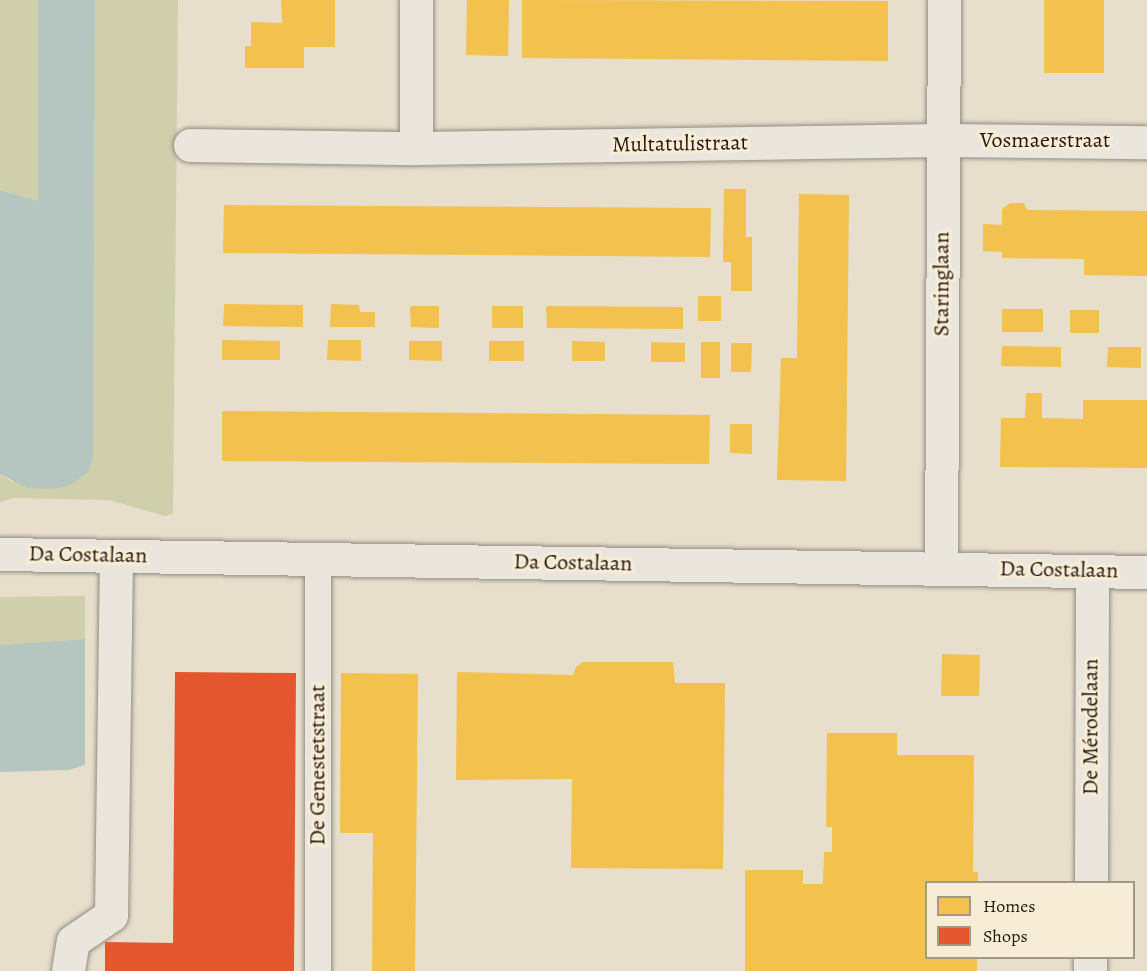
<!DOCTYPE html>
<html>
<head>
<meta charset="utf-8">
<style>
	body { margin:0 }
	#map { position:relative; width:1147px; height:971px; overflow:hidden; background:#e7decb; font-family:Alegreya,serif }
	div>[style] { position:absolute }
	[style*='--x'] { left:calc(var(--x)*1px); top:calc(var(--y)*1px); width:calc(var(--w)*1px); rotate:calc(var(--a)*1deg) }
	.green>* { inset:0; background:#d0cfab }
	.water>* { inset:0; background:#b4c6bf }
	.homes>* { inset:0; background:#f2c14e }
	.shops>* { inset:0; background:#e4572e }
	.roads { filter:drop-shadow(0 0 2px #938d81) drop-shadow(0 0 2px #938d81) }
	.service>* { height:26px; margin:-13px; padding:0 13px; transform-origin:13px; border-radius:13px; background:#ebe6dd }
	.pedestrian>* { height:33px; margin:-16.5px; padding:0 16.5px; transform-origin:16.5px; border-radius:16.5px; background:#ebe6dd }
	.minor>* { height:33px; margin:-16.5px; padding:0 16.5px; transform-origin:16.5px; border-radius:16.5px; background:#ebe6dd }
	span { translate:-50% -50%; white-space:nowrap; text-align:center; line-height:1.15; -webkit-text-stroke:6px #f7ecd5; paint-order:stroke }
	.street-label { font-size:22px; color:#23190f }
	.legend { position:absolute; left:925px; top:881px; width:210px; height:78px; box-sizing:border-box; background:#f7ecd5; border:2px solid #a29886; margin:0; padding:8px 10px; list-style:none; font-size:18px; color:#23190f }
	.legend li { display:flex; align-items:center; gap:12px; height:30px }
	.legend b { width:30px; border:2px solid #a29886 }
</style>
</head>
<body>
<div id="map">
	<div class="green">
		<div style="clip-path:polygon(0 0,38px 0,38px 201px,0 190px)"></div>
		<div style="clip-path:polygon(95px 0,178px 0,173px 514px,165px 516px,109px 500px,14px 498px,0 502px,0 474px,12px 482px,93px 457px)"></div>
		<div style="clip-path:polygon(85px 596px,85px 639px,0 645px,0 597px)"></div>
	</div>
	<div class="water">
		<div style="clip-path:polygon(38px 0,95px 0,93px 457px,88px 472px,73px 483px,55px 489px,27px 488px,0 474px,0 190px,38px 201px)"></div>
		<div style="clip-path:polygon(85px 639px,85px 765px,68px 770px,0 772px,0 645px)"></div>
	</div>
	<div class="homes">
		<div style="clip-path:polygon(281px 0,335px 0,335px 47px,304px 47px,304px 68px,245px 68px,245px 46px,251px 46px,251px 22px,282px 23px)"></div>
		<div style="clip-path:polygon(467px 0,509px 0,508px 56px,466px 55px)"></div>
		<div style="clip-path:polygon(522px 0,888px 1px,888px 61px,522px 58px)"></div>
		<div style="clip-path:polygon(1044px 0,1104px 0,1104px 73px,1044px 73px)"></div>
		<div style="clip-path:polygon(724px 189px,746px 189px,746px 237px,752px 237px,752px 291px,731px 291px,731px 262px,723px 262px)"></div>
		<div style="clip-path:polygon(799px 194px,849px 195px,846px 481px,777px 480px,781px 358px,797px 358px)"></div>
		<div style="clip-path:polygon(1010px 203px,1024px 203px,1027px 210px,1147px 211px,1147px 276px,1084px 275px,1084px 259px,1002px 258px,1002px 252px,983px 251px,983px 224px,1002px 225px,1002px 209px)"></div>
		<div style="clip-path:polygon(224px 205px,711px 208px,710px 257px,223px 253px)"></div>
		<div style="clip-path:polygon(698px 296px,721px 296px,721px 321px,698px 321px)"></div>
		<div style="clip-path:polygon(224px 304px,303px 305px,303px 327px,223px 326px)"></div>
		<div style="clip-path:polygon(331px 304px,359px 305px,360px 312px,375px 312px,375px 327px,330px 327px)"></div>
		<div style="clip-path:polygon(410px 306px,439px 306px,439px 328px,411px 327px)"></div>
		<div style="clip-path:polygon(492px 306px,523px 306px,523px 328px,492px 328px)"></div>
		<div style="clip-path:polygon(546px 306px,683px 307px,683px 329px,547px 328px)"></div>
		<div style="clip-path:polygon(1002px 309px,1043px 309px,1043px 332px,1002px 332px)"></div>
		<div style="clip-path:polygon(1070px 310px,1099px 310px,1099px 333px,1070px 333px)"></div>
		<div style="clip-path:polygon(222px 340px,280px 341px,280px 360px,222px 360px)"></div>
		<div style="clip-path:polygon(328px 340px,361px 340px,361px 361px,327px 360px)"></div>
		<div style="clip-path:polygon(409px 341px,442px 341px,442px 361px,409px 360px)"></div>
		<div style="clip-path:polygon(489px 341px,524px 341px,524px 361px,489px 361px)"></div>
		<div style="clip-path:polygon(572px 341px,605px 342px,605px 361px,572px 361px)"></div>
		<div style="clip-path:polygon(651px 342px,685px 343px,685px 362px,651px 362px)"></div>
		<div style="clip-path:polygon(701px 342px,720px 342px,720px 378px,701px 378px)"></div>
		<div style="clip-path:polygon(731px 343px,752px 343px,751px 372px,731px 372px)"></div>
		<div style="clip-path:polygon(1002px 346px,1061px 347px,1061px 367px,1001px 366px)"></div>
		<div style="clip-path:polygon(1108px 347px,1141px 347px,1141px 368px,1107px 367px)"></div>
		<div style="clip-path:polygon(1026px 393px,1042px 393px,1042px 418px,1083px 419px,1083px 400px,1147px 400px,1147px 468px,1000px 467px,1001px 418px,1025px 418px)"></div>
		<div style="clip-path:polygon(222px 411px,710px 415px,709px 464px,222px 461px)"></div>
		<div style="clip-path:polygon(730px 424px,752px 424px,752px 454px,730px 453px)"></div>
		<div style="clip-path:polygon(942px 654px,980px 655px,979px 696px,941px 696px)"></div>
		<div style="clip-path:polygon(583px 662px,673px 662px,675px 683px,725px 683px,723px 869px,571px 868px,572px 779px,456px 780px,457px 672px,573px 675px,576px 667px)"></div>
		<div style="clip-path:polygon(341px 673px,418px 674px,415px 971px,372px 971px,373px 833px,340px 833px)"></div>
		<div style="clip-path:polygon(827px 733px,897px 733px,897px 755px,974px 755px,973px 872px,978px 872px,978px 882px,926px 882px,926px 958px,977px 958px,977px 971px,745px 971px,745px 870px,803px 870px,803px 884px,823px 884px,824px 852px,832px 852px,832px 827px,826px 827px)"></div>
	</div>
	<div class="shops">
		<div style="clip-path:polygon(175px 672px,296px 673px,294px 971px,105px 971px,105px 942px,173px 943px)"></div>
	</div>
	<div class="roads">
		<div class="service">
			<div style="--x:318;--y:560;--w:411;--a:90"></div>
		</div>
		<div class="pedestrian">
			<div style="--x:68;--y:971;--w:30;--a:-81"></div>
			<div style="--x:73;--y:941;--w:46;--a:-34.4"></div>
			<div style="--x:111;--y:915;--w:359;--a:-89.2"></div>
		</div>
		<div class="minor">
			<div style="--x:416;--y:0;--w:148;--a:90"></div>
			<div style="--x:190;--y:145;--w:226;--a:0.8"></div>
			<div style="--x:416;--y:148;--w:527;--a:-0.87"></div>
			<div style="--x:943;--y:140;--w:204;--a:0.6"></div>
			<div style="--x:0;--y:554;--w:1147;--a:0.9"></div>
			<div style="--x:941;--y:568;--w:568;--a:-89.7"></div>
			<div style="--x:1091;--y:882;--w:311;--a:-89.8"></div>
			<div style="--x:1090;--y:971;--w:13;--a:-90"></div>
		</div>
	</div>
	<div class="street-label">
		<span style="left:1045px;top:141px">Vosmaerstraat</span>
		<span style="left:680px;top:144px;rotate:-1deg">Multatulistraat</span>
		<span style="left:942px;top:284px;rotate:-90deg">Staringlaan</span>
		<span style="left:88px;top:555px;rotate:1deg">Da Costalaan</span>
		<span style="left:573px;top:563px;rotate:1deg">Da Costalaan</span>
		<span style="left:1059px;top:570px;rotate:1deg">Da Costalaan</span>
		<span style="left:1091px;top:727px;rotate:-90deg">De Mérodelaan</span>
		<span style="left:318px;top:765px;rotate:-90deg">De Genestetstraat</span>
	</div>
	<ul class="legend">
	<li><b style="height:16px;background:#f2c14e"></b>Homes</li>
	<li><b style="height:16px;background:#e4572e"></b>Shops</li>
	</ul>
</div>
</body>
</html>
